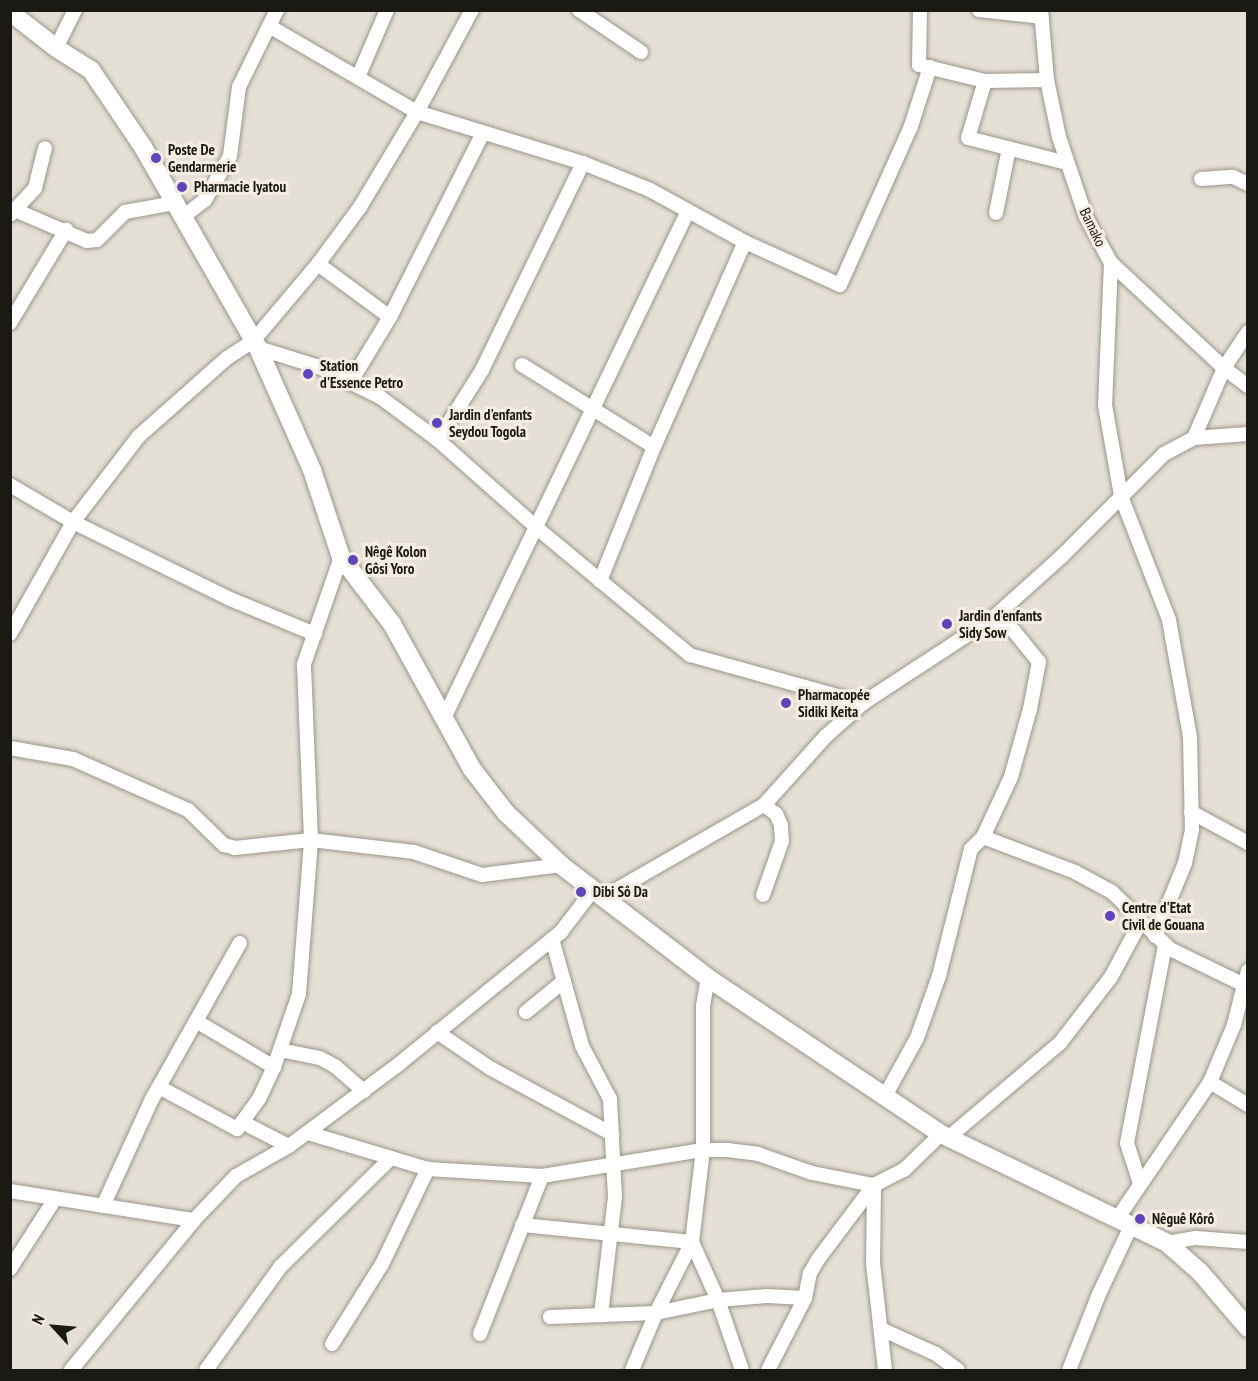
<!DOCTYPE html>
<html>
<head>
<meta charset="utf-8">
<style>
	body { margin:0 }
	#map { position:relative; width:1258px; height:1381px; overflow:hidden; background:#e5e0d5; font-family:"PT Sans Narrow",sans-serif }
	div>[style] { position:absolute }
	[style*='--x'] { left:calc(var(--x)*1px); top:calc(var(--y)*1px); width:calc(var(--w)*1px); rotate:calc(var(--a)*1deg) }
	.roads { filter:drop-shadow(0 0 2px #9b968b) drop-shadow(0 0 2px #9b968b) }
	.minor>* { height:14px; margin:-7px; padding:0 7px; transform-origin:7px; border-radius:7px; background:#fff }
	.tertiary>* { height:18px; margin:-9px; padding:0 9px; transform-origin:9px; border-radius:9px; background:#fff }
	.dots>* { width:16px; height:16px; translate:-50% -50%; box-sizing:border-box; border:3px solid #f3ede2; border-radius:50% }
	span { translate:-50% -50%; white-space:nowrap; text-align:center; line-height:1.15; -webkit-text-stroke:6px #f3ede2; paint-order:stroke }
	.poi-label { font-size:15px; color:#1a1914; font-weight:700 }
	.left { translate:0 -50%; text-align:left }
	.street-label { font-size:15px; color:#1a1914 }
	.frame { position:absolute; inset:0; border:12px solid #1a1914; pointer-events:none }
	.north { position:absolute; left:24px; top:1297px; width:60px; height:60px; -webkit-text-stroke:4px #f3ede2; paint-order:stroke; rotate:296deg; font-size:16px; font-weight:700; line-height:24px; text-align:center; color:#1a1914 }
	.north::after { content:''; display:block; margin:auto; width:21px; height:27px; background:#1a1914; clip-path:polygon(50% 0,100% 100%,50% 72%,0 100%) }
</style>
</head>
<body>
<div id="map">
	<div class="roads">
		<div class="minor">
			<div style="--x:579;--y:10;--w:75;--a:34.1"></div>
			<div style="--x:920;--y:10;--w:55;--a:91"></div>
			<div style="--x:919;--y:65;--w:68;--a:13.6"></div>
			<div style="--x:985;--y:81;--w:62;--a:-0.9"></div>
			<div style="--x:979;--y:10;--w:63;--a:6.3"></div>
			<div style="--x:1041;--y:10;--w:70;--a:85.1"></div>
			<div style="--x:1047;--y:80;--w:58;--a:78.1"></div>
			<div style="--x:1059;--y:137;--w:84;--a:71.4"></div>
			<div style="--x:1086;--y:217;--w:52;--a:61.5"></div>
			<div style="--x:1111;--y:263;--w:154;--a:42.9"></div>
			<div style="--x:1224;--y:368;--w:30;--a:37"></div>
			<div style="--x:269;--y:26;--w:18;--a:-63"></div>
			<div style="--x:56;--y:48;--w:42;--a:-63.4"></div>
			<div style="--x:358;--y:77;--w:73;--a:-66.6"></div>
			<div style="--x:985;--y:81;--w:59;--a:106.6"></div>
			<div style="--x:968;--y:138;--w:102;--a:14.2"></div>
			<div style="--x:1201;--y:179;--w:32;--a:-4"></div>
			<div style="--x:1233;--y:177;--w:17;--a:25"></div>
			<div style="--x:15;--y:210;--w:78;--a:23.3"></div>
			<div style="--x:87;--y:241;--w:10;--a:-6"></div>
			<div style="--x:97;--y:240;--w:40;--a:-45"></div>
			<div style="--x:125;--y:212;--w:51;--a:-10.2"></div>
			<div style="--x:996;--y:213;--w:66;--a:-78.7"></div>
			<div style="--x:10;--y:215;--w:37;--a:-47"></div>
			<div style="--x:35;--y:188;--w:41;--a:-76"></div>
			<div style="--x:183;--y:217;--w:28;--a:-38"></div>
			<div style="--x:205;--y:200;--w:51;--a:-60.4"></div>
			<div style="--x:230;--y:156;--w:70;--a:-82.6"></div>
			<div style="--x:239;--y:87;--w:68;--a:-63.8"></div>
			<div style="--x:269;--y:26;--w:171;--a:30.2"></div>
			<div style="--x:417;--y:112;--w:174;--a:17.1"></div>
			<div style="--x:583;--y:163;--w:72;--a:21.9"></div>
			<div style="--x:650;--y:190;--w:108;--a:28.7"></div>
			<div style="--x:745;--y:242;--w:104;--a:24.4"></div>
			<div style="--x:840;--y:285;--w:174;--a:-65.9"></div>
			<div style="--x:911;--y:126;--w:62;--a:-72.1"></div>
			<div style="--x:1111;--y:263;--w:142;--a:92.4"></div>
			<div style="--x:1105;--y:405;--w:92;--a:80"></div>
			<div style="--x:1121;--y:496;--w:133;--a:68.8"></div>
			<div style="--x:1169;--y:620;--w:119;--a:79.8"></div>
			<div style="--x:1190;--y:737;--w:93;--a:88.8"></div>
			<div style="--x:1192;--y:830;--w:34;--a:102"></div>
			<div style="--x:1185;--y:863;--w:79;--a:112.3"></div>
			<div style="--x:318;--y:264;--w:89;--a:36.4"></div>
			<div style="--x:10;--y:323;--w:109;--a:-58.9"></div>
			<div style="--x:258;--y:348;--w:64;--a:17.3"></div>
			<div style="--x:319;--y:367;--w:68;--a:26.2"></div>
			<div style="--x:380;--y:397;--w:72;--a:36.6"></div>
			<div style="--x:438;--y:440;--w:132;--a:41.6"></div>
			<div style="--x:537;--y:528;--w:199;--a:39.7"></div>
			<div style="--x:690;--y:655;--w:180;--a:15.5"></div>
			<div style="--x:522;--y:365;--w:155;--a:31.8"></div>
			<div style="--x:350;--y:383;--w:77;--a:-58.8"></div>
			<div style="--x:390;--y:317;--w:206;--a:-63.2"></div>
			<div style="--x:1194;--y:438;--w:54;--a:-4.2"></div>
			<div style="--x:438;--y:440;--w:83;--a:-57.8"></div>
			<div style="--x:482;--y:370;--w:230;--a:-64"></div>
			<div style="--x:10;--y:485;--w:73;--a:30.4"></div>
			<div style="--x:73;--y:522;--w:175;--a:26.1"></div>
			<div style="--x:230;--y:599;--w:92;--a:22.4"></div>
			<div style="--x:600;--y:581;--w:144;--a:-68.1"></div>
			<div style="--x:654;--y:447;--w:224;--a:-66.1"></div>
			<div style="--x:10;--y:634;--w:129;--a:-60.6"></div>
			<div style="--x:73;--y:522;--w:108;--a:-52.5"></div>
			<div style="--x:139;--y:436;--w:118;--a:-41.6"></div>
			<div style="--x:227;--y:358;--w:31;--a:-33"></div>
			<div style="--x:253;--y:341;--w:101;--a:-49.8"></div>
			<div style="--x:318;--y:264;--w:71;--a:-53.6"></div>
			<div style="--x:360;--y:207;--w:111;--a:-59"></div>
			<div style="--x:417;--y:112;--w:116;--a:-61.7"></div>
			<div style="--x:444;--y:718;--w:560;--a:-64.3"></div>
			<div style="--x:10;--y:748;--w:64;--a:9.9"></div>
			<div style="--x:73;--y:759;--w:126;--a:23.9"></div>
			<div style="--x:188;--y:810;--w:50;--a:44.2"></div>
			<div style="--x:224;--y:845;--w:11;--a:15"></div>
			<div style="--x:235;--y:848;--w:76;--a:-6"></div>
			<div style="--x:311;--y:840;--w:104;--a:6.6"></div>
			<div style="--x:414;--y:852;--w:72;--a:18.7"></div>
			<div style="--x:482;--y:875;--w:80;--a:-7.2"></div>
			<div style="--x:1191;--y:812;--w:65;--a:28.5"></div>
			<div style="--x:983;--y:837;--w:66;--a:-65"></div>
			<div style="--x:1011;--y:777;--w:71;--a:-74.4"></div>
			<div style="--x:1030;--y:709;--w:48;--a:-79.2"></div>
			<div style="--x:1039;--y:662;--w:40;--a:-129"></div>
			<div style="--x:1014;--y:631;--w:25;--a:-148"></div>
			<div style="--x:763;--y:895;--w:57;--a:-70.6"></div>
			<div style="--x:782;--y:841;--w:16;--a:-94"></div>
			<div style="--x:781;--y:825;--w:12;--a:-114"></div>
			<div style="--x:776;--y:814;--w:15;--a:-143"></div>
			<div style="--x:602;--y:898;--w:187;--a:-29.9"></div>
			<div style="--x:764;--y:805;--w:93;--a:-48.1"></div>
			<div style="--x:826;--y:736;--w:50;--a:-41.7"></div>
			<div style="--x:863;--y:703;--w:155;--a:-33.2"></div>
			<div style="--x:993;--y:618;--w:91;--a:-41.9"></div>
			<div style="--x:1061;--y:557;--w:146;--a:-45"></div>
			<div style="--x:1164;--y:454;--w:34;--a:-28"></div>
			<div style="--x:1194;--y:438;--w:76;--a:-66.8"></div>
			<div style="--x:1224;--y:368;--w:43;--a:-56.3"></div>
			<div style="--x:552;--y:939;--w:111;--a:74.3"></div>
			<div style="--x:582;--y:1046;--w:60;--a:62.2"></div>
			<div style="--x:610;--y:1099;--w:98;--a:87.1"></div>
			<div style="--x:615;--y:1197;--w:119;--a:96.8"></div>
			<div style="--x:526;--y:1012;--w:49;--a:-39.2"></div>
			<div style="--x:196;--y:1021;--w:91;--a:30.5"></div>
			<div style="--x:437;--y:1032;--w:64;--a:34.2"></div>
			<div style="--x:490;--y:1068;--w:139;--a:28.4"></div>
			<div style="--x:280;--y:1050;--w:41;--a:11.3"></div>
			<div style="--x:320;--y:1058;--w:18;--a:29"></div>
			<div style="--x:336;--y:1067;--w:37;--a:41"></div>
			<div style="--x:1210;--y:1082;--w:44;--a:31.2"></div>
			<div style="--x:159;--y:1087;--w:89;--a:28.3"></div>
			<div style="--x:237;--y:1129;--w:37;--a:-54"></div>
			<div style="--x:259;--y:1099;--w:35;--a:-65"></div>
			<div style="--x:274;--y:1067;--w:77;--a:-71.1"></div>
			<div style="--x:299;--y:994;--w:154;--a:-85.5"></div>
			<div style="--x:311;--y:840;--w:176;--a:-92.3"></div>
			<div style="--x:304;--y:664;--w:113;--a:-70.9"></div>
			<div style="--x:885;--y:1096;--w:66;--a:-61.1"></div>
			<div style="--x:917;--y:1038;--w:66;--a:-70.5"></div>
			<div style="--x:939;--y:976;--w:131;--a:-75.9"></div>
			<div style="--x:971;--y:849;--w:17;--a:-45"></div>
			<div style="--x:983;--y:837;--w:98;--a:20.8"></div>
			<div style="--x:1075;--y:872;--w:42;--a:28.4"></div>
			<div style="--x:1112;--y:892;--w:81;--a:44.5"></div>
			<div style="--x:1170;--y:949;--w:82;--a:25.9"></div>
			<div style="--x:1244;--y:985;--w:15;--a:-74"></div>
			<div style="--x:242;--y:1122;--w:53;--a:27.1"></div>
			<div style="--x:308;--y:1133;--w:125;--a:16.7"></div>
			<div style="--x:428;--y:1169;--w:114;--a:3.5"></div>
			<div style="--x:542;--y:1176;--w:163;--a:-9.2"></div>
			<div style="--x:703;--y:1150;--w:24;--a:0"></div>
			<div style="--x:727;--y:1150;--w:31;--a:7"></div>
			<div style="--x:758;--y:1154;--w:57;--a:19.4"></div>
			<div style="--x:812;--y:1173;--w:63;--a:11"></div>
			<div style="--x:948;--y:1138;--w:147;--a:-40.3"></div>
			<div style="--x:1060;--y:1043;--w:83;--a:-52.3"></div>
			<div style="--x:1111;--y:977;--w:64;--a:-61.8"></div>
			<div style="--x:1140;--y:1184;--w:43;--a:-107.6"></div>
			<div style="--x:1127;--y:1143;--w:202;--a:-79.1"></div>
			<div style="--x:874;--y:1185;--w:78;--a:90.7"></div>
			<div style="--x:873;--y:1263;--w:108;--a:83.6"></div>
			<div style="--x:10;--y:1191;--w:186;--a:9"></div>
			<div style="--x:103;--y:1206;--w:118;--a:-65.4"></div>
			<div style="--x:152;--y:1099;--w:179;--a:-60.6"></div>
			<div style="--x:1117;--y:1219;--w:166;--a:-55.8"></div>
			<div style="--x:1210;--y:1082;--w:62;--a:-67.2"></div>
			<div style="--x:1234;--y:1025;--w:41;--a:-76"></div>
			<div style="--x:522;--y:1225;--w:171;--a:5.7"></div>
			<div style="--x:692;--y:1242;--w:64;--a:65.9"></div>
			<div style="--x:718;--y:1300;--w:74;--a:71.1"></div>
			<div style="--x:1167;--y:1243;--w:29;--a:-10"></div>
			<div style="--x:1196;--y:1238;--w:52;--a:4.4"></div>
			<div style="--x:10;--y:1269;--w:83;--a:-57.3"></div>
			<div style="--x:550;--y:1317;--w:106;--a:-2.2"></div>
			<div style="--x:656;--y:1313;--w:63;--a:-11.8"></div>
			<div style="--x:718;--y:1300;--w:49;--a:-4.7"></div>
			<div style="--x:767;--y:1296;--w:38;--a:3"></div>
			<div style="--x:881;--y:1329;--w:60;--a:24.4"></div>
			<div style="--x:936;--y:1354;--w:27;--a:36"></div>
			<div style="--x:480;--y:1334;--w:170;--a:-68.6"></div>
			<div style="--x:332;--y:1344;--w:94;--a:-58"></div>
			<div style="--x:382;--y:1264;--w:106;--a:-64.2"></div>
			<div style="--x:71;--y:1370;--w:194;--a:-50.6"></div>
			<div style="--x:194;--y:1220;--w:61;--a:-46.3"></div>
			<div style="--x:236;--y:1176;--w:61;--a:-29.5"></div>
			<div style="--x:289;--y:1146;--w:137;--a:-36.7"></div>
			<div style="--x:399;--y:1064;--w:209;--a:-39.2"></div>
			<div style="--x:561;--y:932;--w:53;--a:-52.7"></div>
			<div style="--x:206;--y:1370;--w:128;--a:-54.2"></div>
			<div style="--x:281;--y:1266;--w:154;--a:-44.5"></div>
			<div style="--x:632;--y:1370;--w:62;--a:-67.2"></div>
			<div style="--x:656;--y:1313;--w:80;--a:-63.1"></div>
			<div style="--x:692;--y:1242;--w:93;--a:-83.2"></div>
			<div style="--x:703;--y:1150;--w:144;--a:-90"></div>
			<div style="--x:703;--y:1006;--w:28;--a:-80"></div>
			<div style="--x:768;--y:1370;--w:81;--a:-62.8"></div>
			<div style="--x:805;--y:1298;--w:25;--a:-79"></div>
			<div style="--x:810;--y:1273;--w:17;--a:-59"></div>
			<div style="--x:819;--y:1258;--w:91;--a:-53"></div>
			<div style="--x:874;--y:1185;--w:34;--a:-27"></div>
			<div style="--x:904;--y:1170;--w:52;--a:-44.2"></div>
			<div style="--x:1069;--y:1370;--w:82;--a:-68.5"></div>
			<div style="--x:1099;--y:1294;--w:75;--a:-64.8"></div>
		</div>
		<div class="tertiary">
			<div style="--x:10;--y:12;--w:58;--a:38"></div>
			<div style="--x:56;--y:48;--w:41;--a:32.2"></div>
			<div style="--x:91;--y:70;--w:93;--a:56"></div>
			<div style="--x:143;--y:147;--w:232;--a:60.2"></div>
			<div style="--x:258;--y:348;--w:133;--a:66.1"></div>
			<div style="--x:312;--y:470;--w:92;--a:71.6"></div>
			<div style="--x:341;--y:557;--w:84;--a:52.7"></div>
			<div style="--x:392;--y:624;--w:166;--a:61.1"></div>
			<div style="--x:472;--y:769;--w:56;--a:52.3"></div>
			<div style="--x:506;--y:813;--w:76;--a:43.4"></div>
			<div style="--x:561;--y:865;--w:185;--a:37.5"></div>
			<div style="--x:708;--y:978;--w:280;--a:33.8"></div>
			<div style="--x:941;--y:1134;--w:251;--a:25.7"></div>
			<div style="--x:1167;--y:1243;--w:44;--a:41.3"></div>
			<div style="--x:1200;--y:1272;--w:74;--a:49.4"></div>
		</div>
	</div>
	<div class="dots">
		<div style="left:156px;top:158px;background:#5f44bc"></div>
		<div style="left:182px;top:187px;background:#5f44bc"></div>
		<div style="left:308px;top:374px;background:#5f44bc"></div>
		<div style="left:437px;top:423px;background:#5f44bc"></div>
		<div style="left:353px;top:560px;background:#5f44bc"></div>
		<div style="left:947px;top:624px;background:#5f44bc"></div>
		<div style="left:786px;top:703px;background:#5f44bc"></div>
		<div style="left:581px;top:892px;background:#5f44bc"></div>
		<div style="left:1110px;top:916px;background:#5f44bc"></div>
		<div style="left:1140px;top:1219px;background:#5f44bc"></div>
	</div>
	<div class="poi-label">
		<span class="left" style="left:168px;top:158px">Poste De<br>Gendarmerie</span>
		<span class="left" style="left:194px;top:187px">Pharmacie Iyatou</span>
		<span class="left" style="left:320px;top:374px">Station<br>d'Essence Petro</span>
		<span class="left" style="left:449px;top:423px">Jardin d'enfants<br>Seydou Togola</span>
		<span class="left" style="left:365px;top:560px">Nêgê Kolon<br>Gôsi Yoro</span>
		<span class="left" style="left:959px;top:624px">Jardin d'enfants<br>Sidy Sow</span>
		<span class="left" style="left:798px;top:703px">Pharmacopée<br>Sidiki Keita</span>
		<span class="left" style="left:593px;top:892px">Dibi Sô Da</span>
		<span class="left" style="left:1122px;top:916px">Centre d'Etat<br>Civil de Gouana</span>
		<span class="left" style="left:1152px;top:1219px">Nêguê Kôrô</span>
	</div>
	<div class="street-label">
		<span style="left:1093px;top:227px;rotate:64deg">Bamako</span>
	</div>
	<div class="frame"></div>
	<div class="north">N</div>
</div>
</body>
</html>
